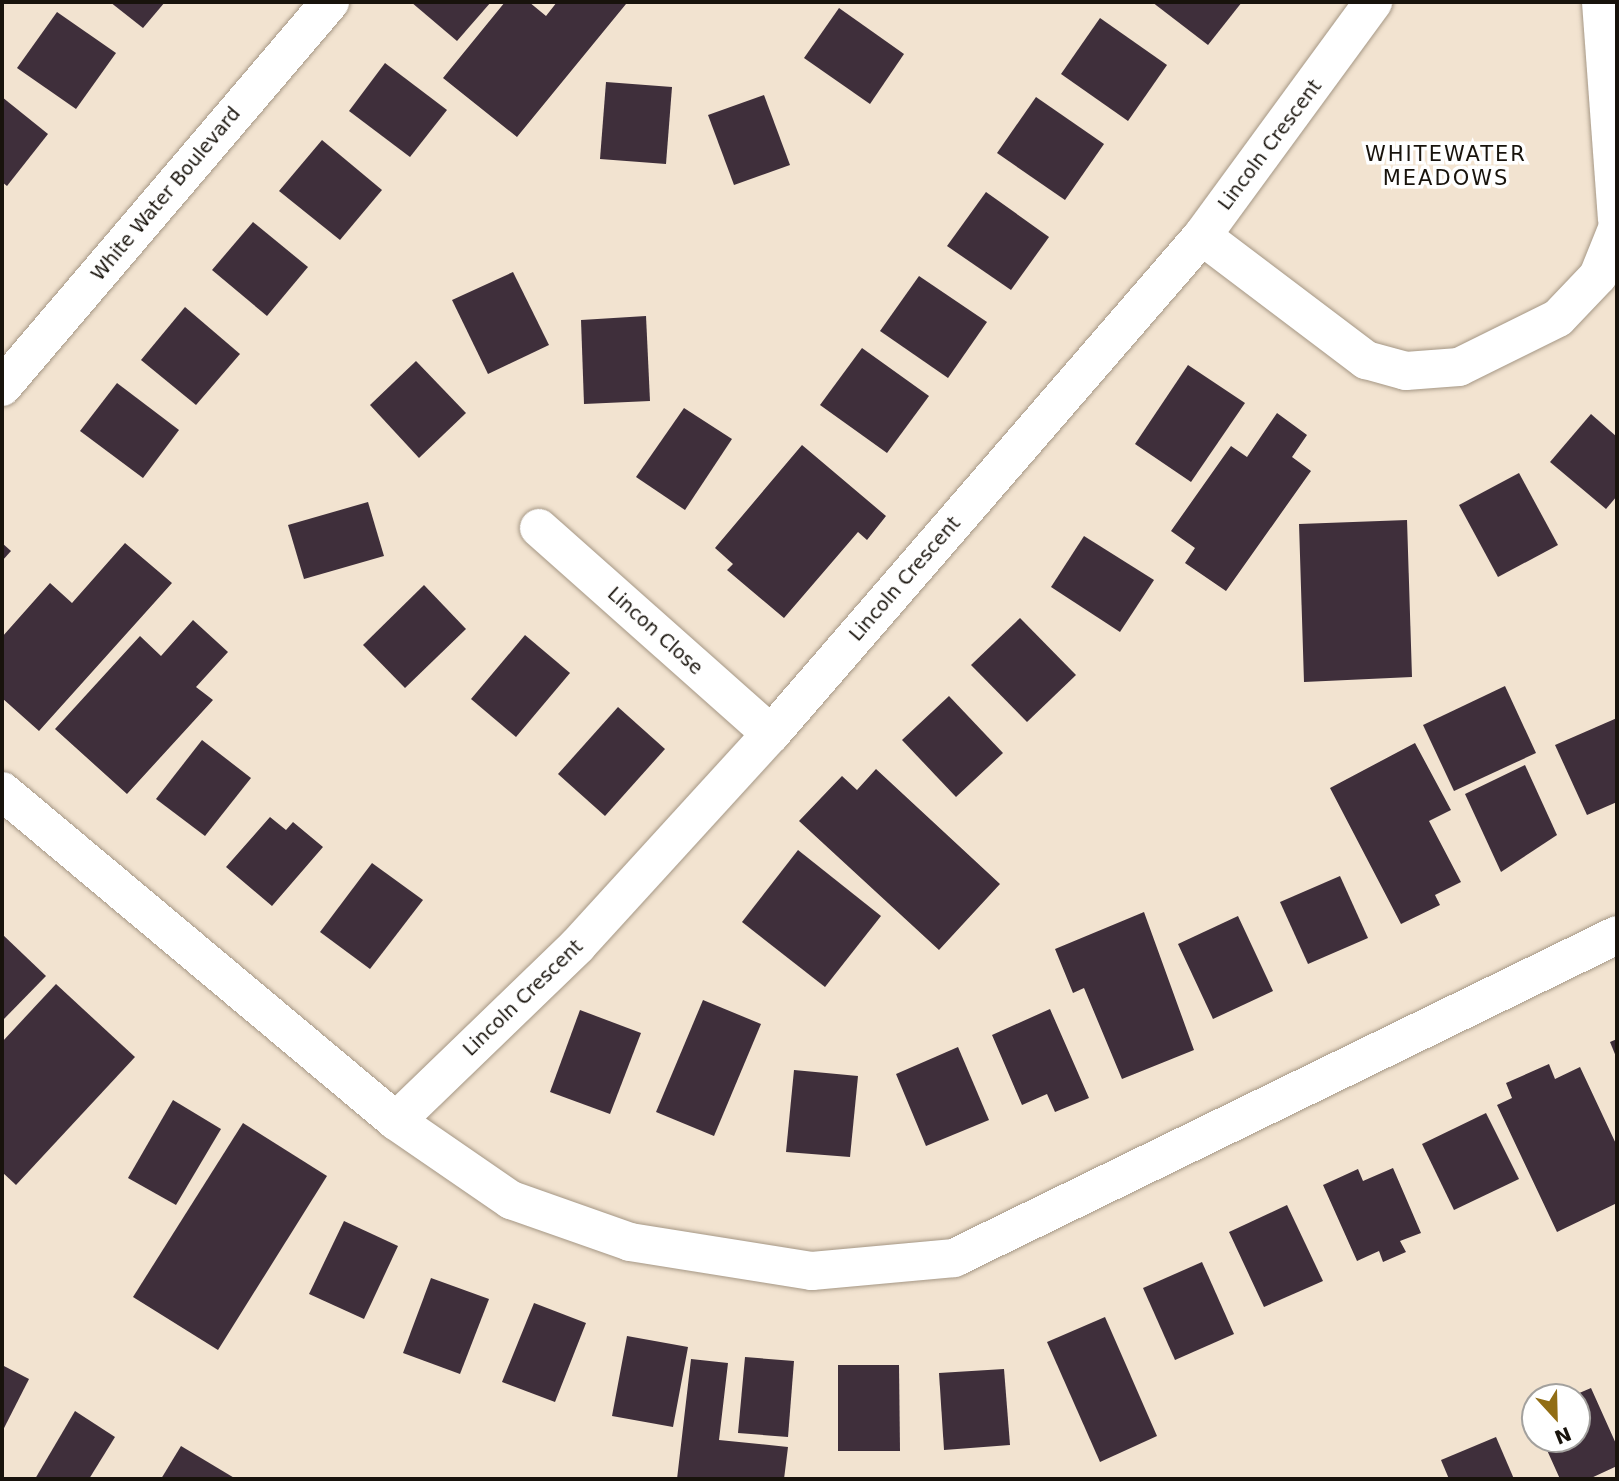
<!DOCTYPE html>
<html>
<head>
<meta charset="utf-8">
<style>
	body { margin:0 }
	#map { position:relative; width:1619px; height:1481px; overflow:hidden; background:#f2e3d0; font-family:"DejaVu Sans",sans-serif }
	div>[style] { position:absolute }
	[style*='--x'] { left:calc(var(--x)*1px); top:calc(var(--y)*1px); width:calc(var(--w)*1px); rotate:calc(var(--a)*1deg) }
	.building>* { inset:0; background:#3f2f3b }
	.roads { filter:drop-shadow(0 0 2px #a59785) drop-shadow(0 0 2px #a59785) }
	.street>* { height:38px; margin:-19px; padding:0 19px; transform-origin:19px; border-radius:19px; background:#fff }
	span { translate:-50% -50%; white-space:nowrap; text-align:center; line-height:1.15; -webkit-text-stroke:7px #fff; paint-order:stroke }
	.street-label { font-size:19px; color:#18130c }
	.neighbourhood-label { font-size:21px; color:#18130c; letter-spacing:2px }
	.frame { position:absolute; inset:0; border:4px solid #18130c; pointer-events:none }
	.north { position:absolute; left:1521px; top:1383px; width:70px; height:70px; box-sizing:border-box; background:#fff; border:2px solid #a3a19e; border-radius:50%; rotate:158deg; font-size:19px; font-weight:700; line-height:28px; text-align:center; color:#18130c }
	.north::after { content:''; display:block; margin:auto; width:24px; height:32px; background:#916d14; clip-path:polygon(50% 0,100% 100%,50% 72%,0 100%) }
</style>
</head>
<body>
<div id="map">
	<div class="building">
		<div style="clip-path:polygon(110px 2px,165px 2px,143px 28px)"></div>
		<div style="clip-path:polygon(411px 2px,491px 2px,457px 41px)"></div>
		<div style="clip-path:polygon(505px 2px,529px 2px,546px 16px,557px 2px,626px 4px,517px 137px,443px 78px)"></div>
		<div style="clip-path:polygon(1152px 2px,1242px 2px,1208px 45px)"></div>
		<div style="clip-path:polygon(839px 8px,904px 54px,870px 104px,804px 58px)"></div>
		<div style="clip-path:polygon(57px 12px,116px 53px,76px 109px,17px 68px)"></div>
		<div style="clip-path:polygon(1100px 18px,1167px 65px,1128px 121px,1061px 74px)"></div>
		<div style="clip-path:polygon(385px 63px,447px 110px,410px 157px,349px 111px)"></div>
		<div style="clip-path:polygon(606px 82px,672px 87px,666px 164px,600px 159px)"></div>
		<div style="clip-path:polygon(764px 95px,790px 165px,734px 185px,708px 115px)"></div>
		<div style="clip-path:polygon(2px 97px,48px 134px,7px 186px,2px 182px)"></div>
		<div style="clip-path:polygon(1036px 97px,1104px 144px,1065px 200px,997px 153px)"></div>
		<div style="clip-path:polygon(322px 140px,382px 190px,340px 240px,279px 191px)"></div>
		<div style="clip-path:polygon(986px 192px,1049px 237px,1011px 290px,947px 246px)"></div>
		<div style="clip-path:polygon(253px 222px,308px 267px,267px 316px,212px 270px)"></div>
		<div style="clip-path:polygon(513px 272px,549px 345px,488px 374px,452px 300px)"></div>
		<div style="clip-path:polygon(919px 276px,987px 322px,948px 378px,880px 331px)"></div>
		<div style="clip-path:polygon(185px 307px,240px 354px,196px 405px,141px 360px)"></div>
		<div style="clip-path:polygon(646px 316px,650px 401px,584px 404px,581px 320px)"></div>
		<div style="clip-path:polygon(862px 348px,929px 396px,887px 453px,820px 405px)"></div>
		<div style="clip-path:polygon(416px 361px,466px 413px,419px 458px,370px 405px)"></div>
		<div style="clip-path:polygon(1188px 365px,1245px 403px,1191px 482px,1135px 444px)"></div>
		<div style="clip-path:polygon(117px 383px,179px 430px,143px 478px,80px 431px)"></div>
		<div style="clip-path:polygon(684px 408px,732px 439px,685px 510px,636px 477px)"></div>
		<div style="clip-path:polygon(1277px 413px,1307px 435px,1292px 457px,1311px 471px,1226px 591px,1185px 563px,1195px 548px,1171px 531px,1231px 446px,1247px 457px)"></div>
		<div style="clip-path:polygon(1591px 414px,1617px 437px,1617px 496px,1606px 509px,1550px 462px)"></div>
		<div style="clip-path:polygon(802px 445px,886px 516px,867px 540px,858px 532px,784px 618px,727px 570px,733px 564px,715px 548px)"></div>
		<div style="clip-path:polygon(1519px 473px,1558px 545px,1498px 577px,1459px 505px)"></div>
		<div style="clip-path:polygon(368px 502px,384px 556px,304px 579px,288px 525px)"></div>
		<div style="clip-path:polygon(1407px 520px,1412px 677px,1304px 682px,1299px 524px)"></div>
		<div style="clip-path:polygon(1084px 536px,1154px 580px,1120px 632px,1051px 587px)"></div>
		<div style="clip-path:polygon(2px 543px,11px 551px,2px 561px)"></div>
		<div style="clip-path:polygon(125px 543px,172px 583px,39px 731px,2px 698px,2px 637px,50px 583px,72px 603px)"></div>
		<div style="clip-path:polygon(424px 585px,466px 629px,405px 688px,363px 645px)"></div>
		<div style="clip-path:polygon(1020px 618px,1076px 675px,1027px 722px,971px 665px)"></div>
		<div style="clip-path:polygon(193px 620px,228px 652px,196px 687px,213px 700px,127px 794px,55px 729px,140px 636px,161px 656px)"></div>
		<div style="clip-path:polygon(525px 635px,570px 673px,516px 737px,471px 699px)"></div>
		<div style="clip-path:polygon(1505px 686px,1536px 753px,1454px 791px,1423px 725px)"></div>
		<div style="clip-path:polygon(949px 696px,1003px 753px,956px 797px,902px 740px)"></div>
		<div style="clip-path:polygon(618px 707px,665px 749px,605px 816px,558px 774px)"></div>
		<div style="clip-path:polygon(1617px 718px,1617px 802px,1587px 815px,1555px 745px)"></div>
		<div style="clip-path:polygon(202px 740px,251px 778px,205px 836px,156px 799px)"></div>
		<div style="clip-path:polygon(1415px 743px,1451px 810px,1429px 821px,1461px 882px,1435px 895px,1440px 905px,1401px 924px,1330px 788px)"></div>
		<div style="clip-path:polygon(1525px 765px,1557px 835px,1501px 872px,1465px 794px)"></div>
		<div style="clip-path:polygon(876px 769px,1000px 884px,939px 950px,799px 821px,842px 776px,857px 790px)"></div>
		<div style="clip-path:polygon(270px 817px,286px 830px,293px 822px,323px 847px,272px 906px,226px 867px)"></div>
		<div style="clip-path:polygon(798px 850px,881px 916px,825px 987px,742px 922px)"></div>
		<div style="clip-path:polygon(372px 863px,423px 900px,370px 969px,320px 932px)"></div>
		<div style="clip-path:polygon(1340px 876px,1368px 938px,1308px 964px,1280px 902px)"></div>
		<div style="clip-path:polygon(1144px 912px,1194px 1050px,1122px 1079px,1084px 988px,1073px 993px,1055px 949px)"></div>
		<div style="clip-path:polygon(1238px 916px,1273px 991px,1213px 1019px,1178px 944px)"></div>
		<div style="clip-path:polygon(2px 934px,46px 976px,2px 1021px)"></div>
		<div style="clip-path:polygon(56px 984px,135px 1057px,16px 1185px,2px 1172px,2px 1042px)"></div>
		<div style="clip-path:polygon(703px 1000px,761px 1024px,714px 1136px,656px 1112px)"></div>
		<div style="clip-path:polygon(1050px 1009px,1089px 1098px,1055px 1112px,1047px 1094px,1022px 1105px,992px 1035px)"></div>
		<div style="clip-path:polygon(580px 1010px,641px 1033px,610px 1114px,550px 1092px)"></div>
		<div style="clip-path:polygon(1617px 1039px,1617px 1059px,1610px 1042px)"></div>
		<div style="clip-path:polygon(958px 1047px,989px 1120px,926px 1146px,896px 1074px)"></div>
		<div style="clip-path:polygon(1549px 1064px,1555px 1079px,1580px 1067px,1617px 1146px,1617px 1203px,1557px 1232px,1497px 1105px,1512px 1098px,1506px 1083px)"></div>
		<div style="clip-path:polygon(794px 1070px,858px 1076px,850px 1157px,786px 1152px)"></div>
		<div style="clip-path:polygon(173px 1100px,221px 1129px,176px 1205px,128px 1178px)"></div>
		<div style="clip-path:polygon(1486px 1113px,1519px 1179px,1454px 1210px,1422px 1144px)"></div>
		<div style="clip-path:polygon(243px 1123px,327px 1176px,218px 1350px,133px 1297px)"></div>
		<div style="clip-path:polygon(1393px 1168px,1421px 1233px,1400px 1241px,1406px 1252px,1383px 1262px,1379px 1251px,1357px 1261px,1323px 1185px,1358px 1169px,1363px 1181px)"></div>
		<div style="clip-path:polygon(1287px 1205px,1323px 1281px,1264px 1307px,1229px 1232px)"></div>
		<div style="clip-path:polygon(344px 1221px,398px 1246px,364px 1319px,309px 1294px)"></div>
		<div style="clip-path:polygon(1202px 1262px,1234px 1334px,1175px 1360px,1143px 1288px)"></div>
		<div style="clip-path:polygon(431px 1278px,489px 1299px,460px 1374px,403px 1353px)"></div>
		<div style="clip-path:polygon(534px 1303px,586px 1323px,555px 1402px,502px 1382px)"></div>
		<div style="clip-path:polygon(1105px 1317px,1157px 1436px,1100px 1462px,1047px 1342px)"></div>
		<div style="clip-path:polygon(627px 1336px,688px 1347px,673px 1427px,612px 1416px)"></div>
		<div style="clip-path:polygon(745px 1357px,794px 1361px,788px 1437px,738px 1433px)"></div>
		<div style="clip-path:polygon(691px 1359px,728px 1363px,719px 1440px,788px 1447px,784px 1479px,677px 1479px)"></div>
		<div style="clip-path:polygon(2px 1365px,29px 1379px,2px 1432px)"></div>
		<div style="clip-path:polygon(838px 1365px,899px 1365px,900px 1451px,838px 1451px)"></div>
		<div style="clip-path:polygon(1004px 1369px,1010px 1445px,944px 1450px,939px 1373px)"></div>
		<div style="clip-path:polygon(1591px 1388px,1617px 1446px,1617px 1466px,1589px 1479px,1560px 1479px,1542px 1439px,1577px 1439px,1577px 1397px,1570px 1397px)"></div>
		<div style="clip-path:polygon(75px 1411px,115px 1437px,89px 1479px,35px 1479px)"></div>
		<div style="clip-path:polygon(1496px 1437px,1514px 1479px,1449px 1479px,1441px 1460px)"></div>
		<div style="clip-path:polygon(181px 1446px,236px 1479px,161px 1479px)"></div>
	</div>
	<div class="roads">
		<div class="street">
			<div style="--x:1601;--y:2;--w:218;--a:85.8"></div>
			<div style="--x:1202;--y:236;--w:206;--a:37.1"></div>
			<div style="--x:1366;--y:360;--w:41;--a:15.4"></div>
			<div style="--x:1406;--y:371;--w:53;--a:-4.3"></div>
			<div style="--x:1459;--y:367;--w:110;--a:-26.3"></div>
			<div style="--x:1558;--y:318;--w:58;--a:-46.4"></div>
			<div style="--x:1598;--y:276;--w:51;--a:-68"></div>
			<div style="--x:2;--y:387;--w:506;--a:-49.57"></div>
			<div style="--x:539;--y:528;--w:310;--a:41.6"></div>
			<div style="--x:2;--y:791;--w:514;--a:39.95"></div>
			<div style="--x:396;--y:1121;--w:140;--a:34.5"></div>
			<div style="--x:511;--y:1200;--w:126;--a:19.4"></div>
			<div style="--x:630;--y:1242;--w:184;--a:9.1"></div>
			<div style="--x:812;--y:1271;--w:143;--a:-5.2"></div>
			<div style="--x:954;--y:1258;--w:737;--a:-25.97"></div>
			<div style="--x:396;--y:1121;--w:253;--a:-44"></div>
			<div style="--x:578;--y:945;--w:286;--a:-47.6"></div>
			<div style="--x:771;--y:734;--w:659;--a:-49.13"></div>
			<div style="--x:1202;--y:236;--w:290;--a:-53.8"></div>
		</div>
	</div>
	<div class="street-label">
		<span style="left:1270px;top:145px;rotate:-53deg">Lincoln Crescent</span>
		<span style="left:166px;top:194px;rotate:-50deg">White Water Boulevard</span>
		<span style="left:905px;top:579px;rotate:-49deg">Lincoln Crescent</span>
		<span style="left:655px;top:631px;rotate:42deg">Lincon Close</span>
		<span style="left:523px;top:998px;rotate:-44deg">Lincoln Crescent</span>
	</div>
	<div class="neighbourhood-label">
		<span style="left:1446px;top:166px">WHITEWATER<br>MEADOWS</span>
	</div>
	<div class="frame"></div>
	<div class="north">N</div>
</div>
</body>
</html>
